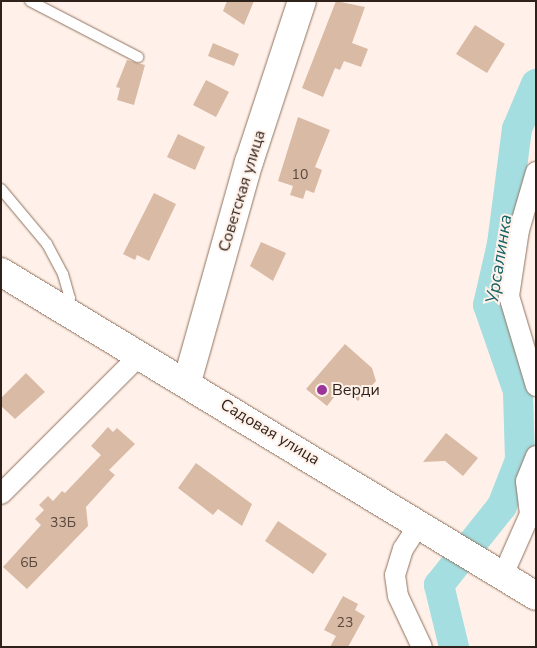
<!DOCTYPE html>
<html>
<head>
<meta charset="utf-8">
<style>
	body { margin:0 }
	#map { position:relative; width:537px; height:648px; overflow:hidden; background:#fff1e9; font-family:"Nunito Sans",sans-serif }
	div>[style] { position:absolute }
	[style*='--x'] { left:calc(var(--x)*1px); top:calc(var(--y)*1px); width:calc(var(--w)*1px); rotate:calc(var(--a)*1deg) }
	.river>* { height:30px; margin:-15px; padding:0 15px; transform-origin:15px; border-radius:15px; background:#a4dee0 }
	.building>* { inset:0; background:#d9baa5 }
	.roads { filter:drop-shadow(0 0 1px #8f725f) drop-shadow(0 0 1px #8f725f) }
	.lane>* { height:10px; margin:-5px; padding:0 5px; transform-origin:5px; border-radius:5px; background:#fff }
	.street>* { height:20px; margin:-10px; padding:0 10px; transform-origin:10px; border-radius:10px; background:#fff }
	.secondary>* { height:28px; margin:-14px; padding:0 14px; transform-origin:14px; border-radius:14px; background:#fff }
	.dots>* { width:14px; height:14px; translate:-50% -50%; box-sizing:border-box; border:2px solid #fff1e9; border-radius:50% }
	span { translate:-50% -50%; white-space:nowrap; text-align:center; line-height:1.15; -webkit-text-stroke:4px #fff1e9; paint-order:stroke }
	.number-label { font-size:14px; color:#59483d }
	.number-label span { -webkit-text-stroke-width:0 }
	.street-label { font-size:16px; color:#2e221a }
	.poi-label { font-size:16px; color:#2e221a }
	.left { translate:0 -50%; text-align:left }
	.water-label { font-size:18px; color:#146366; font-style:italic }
	.frame { position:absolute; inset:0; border:2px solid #2e221a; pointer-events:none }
</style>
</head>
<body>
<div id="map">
	<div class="river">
		<div style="--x:454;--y:647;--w:64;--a:-103.6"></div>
		<div style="--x:439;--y:585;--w:101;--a:-51.4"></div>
		<div style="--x:502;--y:506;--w:49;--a:-68.6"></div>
		<div style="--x:520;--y:460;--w:69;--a:-91.7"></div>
		<div style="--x:518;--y:391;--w:91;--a:-109.2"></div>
		<div style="--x:488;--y:305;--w:63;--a:-77.1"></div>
		<div style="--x:502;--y:244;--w:116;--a:-82.6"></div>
		<div style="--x:517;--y:129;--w:49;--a:-67.1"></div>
	</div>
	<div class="building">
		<div style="clip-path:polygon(227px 1px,254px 1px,244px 25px,223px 11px)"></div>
		<div style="clip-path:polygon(336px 1px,365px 7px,352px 43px,368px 49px,361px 67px,344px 61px,340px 70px,335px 68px,323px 97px,302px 88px)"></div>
		<div style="clip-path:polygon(475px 25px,505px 44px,487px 73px,456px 54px)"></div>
		<div style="clip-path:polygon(213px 43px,239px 54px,234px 66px,208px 56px)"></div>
		<div style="clip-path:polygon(127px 60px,145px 65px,134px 105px,117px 100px,120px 88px,116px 87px)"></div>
		<div style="clip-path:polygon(206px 80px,229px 92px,216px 117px,193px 105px)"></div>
		<div style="clip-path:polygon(298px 117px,330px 130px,315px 167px,322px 170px,314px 193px,306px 190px,303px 199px,290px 195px,293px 186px,278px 181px)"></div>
		<div style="clip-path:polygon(178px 134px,205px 147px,195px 170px,167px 157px)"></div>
		<div style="clip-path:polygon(154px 193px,176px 204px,149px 261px,137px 255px,135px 260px,123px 254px)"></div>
		<div style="clip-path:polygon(261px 242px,286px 253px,273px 281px,250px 266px)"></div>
		<div style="clip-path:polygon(345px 344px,372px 368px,376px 381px,358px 401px,342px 387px,327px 406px,306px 389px)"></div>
		<div style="clip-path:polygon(26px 373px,45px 392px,15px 419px,1px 406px,1px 398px)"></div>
		<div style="clip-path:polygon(108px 427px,113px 432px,117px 428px,135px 444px,109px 470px,115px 475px,86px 507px,88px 526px,27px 589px,3px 567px,41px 525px,35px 519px,44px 510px,39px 505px,48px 496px,53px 501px,62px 491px,65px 493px,101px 455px,91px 446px)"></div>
		<div style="clip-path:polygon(446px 433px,478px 458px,463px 476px,445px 461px,423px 462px)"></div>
		<div style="clip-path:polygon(196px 463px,252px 504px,242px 526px,218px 509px,213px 515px,178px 488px)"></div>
		<div style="clip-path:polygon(278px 521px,327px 554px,313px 574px,265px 541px)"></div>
		<div style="clip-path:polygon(343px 596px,358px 604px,355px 610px,365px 616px,348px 647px,330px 647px,336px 636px,324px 630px)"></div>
	</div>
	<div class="roads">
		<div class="lane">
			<div style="--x:30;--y:1;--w:122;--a:27.4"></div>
			<div style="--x:1;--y:189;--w:72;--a:50.1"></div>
			<div style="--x:47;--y:244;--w:34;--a:62"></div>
			<div style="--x:63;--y:274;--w:25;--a:74"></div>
			<div style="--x:70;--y:298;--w:11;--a:105"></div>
		</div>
		<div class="street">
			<div style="--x:536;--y:172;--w:60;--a:106.3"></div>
			<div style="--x:519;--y:230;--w:67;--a:98.6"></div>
			<div style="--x:509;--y:296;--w:94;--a:73.3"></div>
			<div style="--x:1;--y:494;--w:198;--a:-45"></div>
			<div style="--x:420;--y:523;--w:31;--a:123"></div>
			<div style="--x:403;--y:549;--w:27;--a:107"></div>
			<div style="--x:395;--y:575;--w:21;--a:82"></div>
			<div style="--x:398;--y:596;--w:56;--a:64.8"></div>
			<div style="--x:503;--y:575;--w:67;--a:-66.1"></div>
			<div style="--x:530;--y:514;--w:33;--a:-97"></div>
			<div style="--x:526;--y:481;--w:27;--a:-68"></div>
		</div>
		<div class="secondary">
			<div style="--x:1;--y:272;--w:625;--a:31.2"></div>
			<div style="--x:187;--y:382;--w:229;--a:-74.3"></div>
			<div style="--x:249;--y:162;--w:169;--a:-71.8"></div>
		</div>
	</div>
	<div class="dots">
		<div style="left:322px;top:390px;background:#9b359a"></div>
	</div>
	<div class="number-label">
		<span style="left:300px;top:175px">10</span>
		<span style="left:63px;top:523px">33Б</span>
		<span style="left:29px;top:563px">6Б</span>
		<span style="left:345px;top:623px">23</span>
	</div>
	<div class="street-label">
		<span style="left:242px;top:191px;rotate:-73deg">Советская улица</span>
		<span style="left:270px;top:432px;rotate:31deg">Садовая улица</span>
	</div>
	<div class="poi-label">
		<span class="left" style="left:332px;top:390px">Верди</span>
	</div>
	<div class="water-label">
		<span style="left:499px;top:259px;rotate:-81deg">Урсалинка</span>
	</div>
	<div class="frame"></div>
</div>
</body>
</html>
